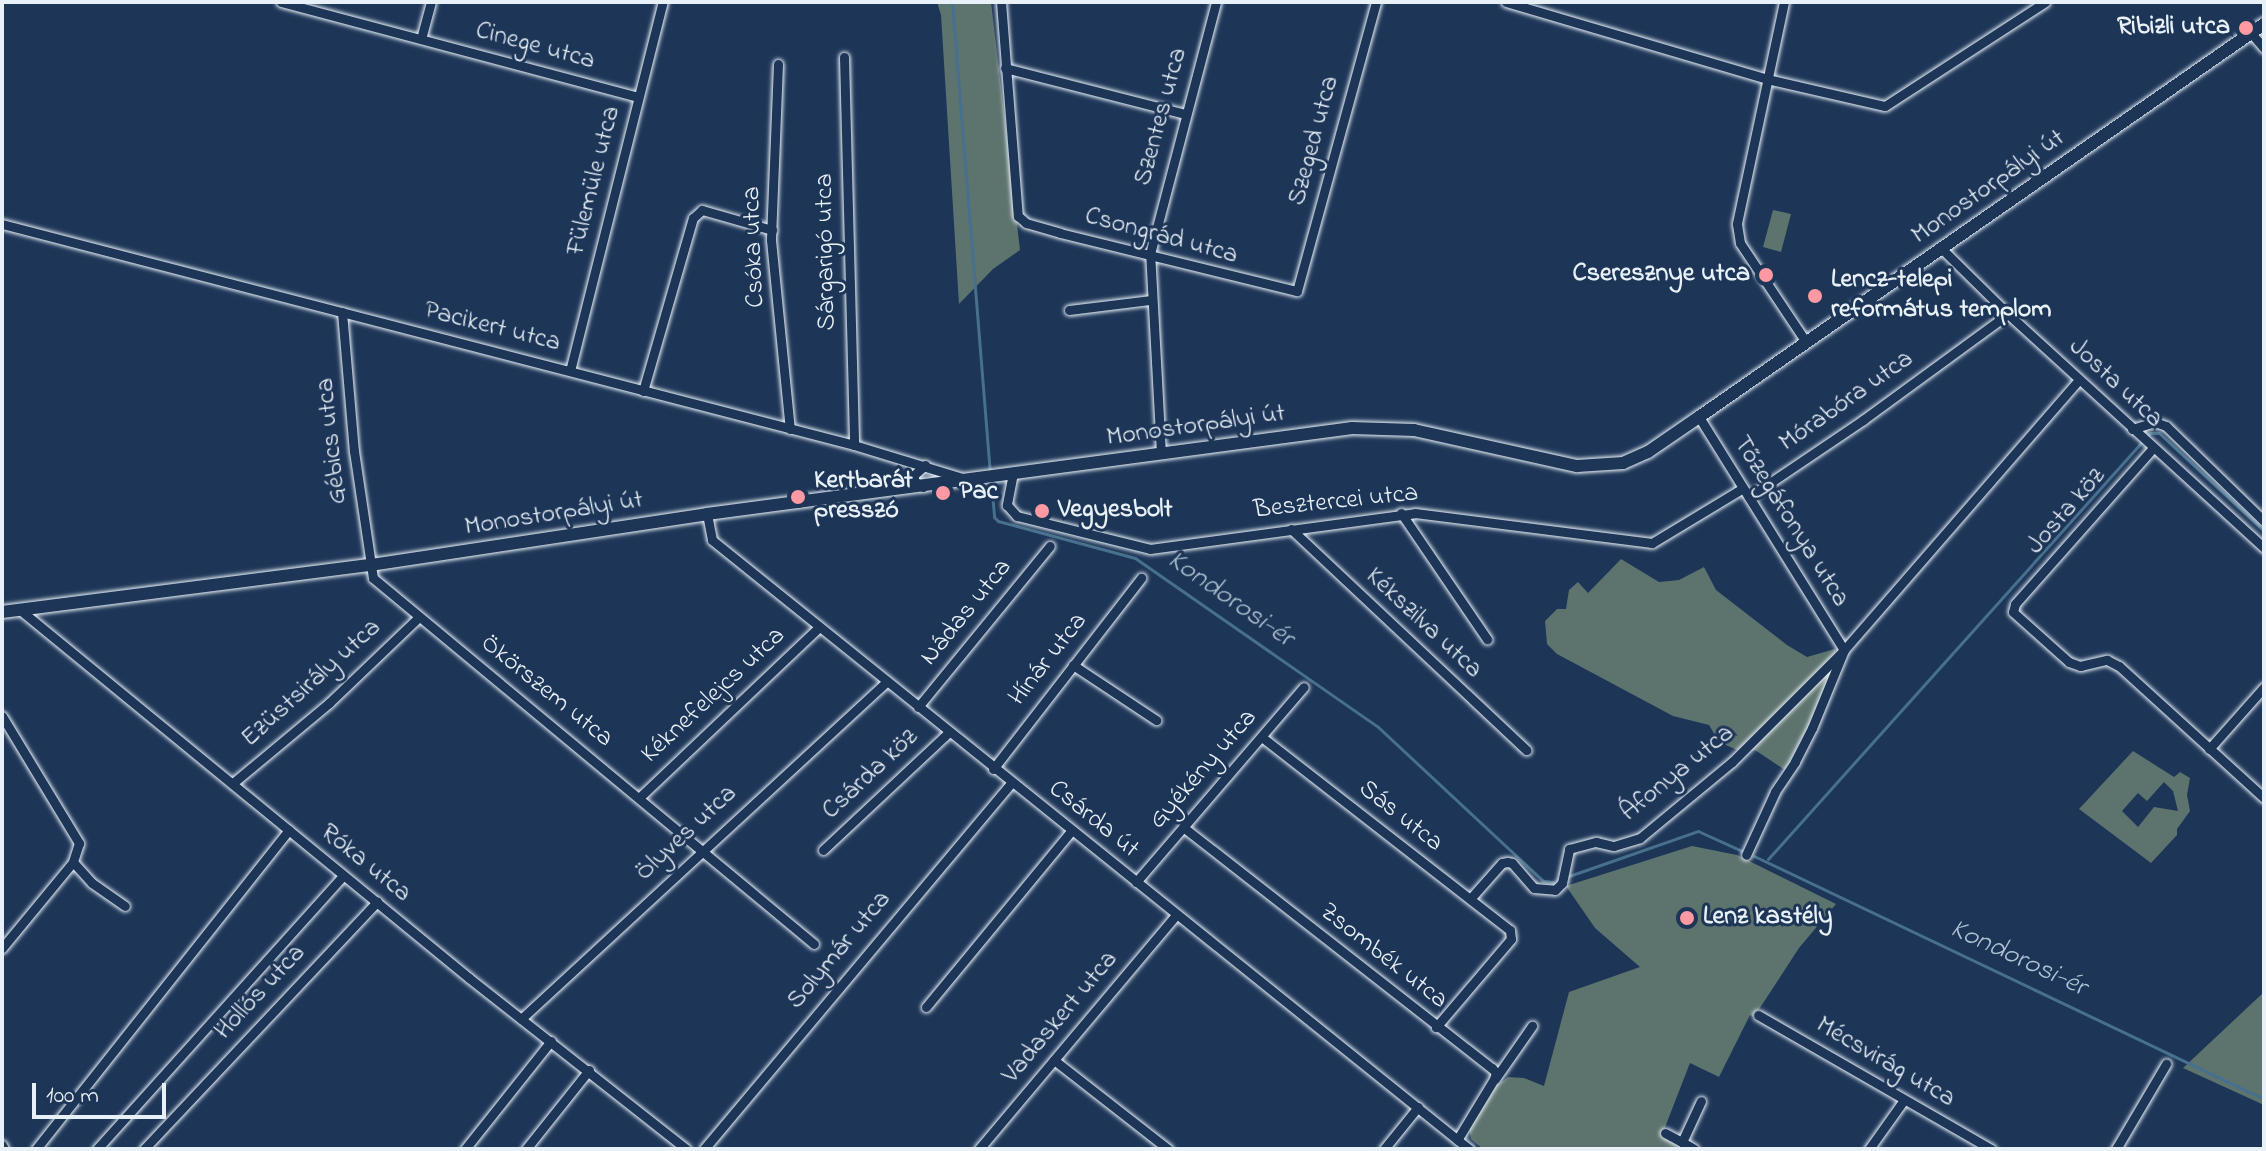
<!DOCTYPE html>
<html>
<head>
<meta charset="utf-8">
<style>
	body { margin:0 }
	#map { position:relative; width:2266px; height:1151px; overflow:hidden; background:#1d3557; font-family:"Indie Flower",sans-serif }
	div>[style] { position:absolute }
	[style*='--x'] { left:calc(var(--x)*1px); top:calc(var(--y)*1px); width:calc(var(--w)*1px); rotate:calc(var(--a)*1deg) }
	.green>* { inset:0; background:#5d736e }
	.stream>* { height:3px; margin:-1.5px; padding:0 1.5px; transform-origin:1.5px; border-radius:1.5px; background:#46708d }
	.roads { filter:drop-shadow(0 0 2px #e8f1f8) drop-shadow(0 0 2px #e8f1f8) }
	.street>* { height:9px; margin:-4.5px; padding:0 4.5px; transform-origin:4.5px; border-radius:4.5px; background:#1d3557 }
	.secondary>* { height:12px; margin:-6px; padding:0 6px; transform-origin:6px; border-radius:6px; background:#1d3557 }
	.dots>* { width:22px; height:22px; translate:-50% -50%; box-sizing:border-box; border:4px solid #1d3557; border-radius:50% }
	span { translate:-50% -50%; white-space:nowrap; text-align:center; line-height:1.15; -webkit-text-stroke:6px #1d3557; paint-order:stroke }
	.poi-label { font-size:26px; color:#e8f1f8; font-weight:700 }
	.right { translate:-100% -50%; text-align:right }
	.left { translate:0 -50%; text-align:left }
	.street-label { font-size:26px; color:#e8f1f8 }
	.water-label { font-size:28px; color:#afc4d3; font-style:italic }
	.frame { position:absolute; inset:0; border:4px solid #e8f1f8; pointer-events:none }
	.scale { position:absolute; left:32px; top:1083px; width:134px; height:36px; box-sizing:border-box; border:4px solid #e8f1f8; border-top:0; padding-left:10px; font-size:24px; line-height:28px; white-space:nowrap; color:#e8f1f8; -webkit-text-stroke:6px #1d3557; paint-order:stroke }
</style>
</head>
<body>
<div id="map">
	<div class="green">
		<div style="clip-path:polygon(937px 2px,991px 2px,1020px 250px,993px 269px,959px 304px,941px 15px)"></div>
		<div style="clip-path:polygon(1773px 210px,1791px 214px,1781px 252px,1763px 247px)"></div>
		<div style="clip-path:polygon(1621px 559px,1659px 582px,1679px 580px,1704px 567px,1716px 590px,1787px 645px,1807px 657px,1835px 649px,1836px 664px,1810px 727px,1785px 770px,1755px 750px,1744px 753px,1719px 742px,1709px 725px,1673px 716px,1557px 654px,1547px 644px,1545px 621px,1557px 609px,1566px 609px,1569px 590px,1578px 582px,1588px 593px)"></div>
		<div style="clip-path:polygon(evenodd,2133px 751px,2174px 777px,2180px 772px,2190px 778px,2187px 795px,2190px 811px,2177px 829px,2177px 835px,2151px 863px,2079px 809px,2133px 751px,2164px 782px,2173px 791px,2178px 811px,2154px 807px,2138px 827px,2122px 811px,2138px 793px,2147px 801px,2164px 782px)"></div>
		<div style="clip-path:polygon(1692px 846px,1737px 855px,1836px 904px,1799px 948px,1754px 1017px,1750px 1015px,1719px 1077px,1690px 1063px,1662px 1135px,1687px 1149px,1483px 1149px,1471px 1139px,1469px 1126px,1496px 1086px,1508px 1077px,1524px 1078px,1544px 1086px,1569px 992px,1640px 967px,1595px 928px,1566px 886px)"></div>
		<div style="clip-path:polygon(2264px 992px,2264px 1105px,2183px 1068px)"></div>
	</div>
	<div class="stream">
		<div style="--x:952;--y:2;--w:473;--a:85.4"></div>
		<div style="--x:991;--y:481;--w:36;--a:85"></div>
		<div style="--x:994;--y:517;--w:6;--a:45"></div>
		<div style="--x:998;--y:521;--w:142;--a:15.1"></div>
		<div style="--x:1135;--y:558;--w:295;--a:34.8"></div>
		<div style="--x:1377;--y:726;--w:227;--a:43"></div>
		<div style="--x:1543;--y:881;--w:10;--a:6"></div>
		<div style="--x:1754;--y:856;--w:565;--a:25.48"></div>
		<div style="--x:1768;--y:859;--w:572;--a:-48.12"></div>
		<div style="--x:2150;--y:433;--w:9;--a:0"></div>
		<div style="--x:2159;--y:433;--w:144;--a:43"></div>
		<div style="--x:1569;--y:876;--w:137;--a:-19.2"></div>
		<div style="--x:1698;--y:831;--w:48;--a:24.4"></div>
	</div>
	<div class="roads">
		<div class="street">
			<div style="--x:281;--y:2;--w:369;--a:14.9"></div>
			<div style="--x:1001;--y:2;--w:215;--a:85.5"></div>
			<div style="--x:1018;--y:216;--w:11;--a:41"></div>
			<div style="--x:1026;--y:223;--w:35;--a:16"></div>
			<div style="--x:1060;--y:233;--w:244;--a:13.8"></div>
			<div style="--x:1297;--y:291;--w:300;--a:-74.7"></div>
			<div style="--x:1506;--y:2;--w:272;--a:16.4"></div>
			<div style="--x:1767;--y:79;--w:121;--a:12.9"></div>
			<div style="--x:1885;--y:106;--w:191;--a:-33"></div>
			<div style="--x:1784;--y:2;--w:227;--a:102"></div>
			<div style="--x:1737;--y:224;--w:19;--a:81"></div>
			<div style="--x:1740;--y:243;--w:119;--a:56.3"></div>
			<div style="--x:2251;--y:33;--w:20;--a:49"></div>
			<div style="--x:421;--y:39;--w:38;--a:-75"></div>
			<div style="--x:844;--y:57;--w:388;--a:88.5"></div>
			<div style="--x:778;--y:64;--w:176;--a:92.3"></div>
			<div style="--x:771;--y:240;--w:190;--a:84.3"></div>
			<div style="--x:1005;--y:68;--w:186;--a:14.3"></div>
			<div style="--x:2;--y:224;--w:880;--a:14.54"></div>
			<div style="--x:854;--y:445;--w:116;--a:17"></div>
			<div style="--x:1941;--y:248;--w:94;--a:44.6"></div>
			<div style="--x:2008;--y:314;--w:347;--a:42.4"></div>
			<div style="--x:1069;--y:310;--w:83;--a:-7"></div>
			<div style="--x:342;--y:312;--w:140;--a:85.1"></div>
			<div style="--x:354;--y:451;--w:128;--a:81.5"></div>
			<div style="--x:373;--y:578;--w:573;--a:39.69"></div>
			<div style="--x:570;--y:371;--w:381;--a:-75.9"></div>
			<div style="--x:643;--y:391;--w:180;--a:-73.9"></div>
			<div style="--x:693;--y:218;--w:12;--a:-42"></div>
			<div style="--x:702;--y:210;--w:73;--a:15.9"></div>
			<div style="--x:1699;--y:417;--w:274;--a:58.1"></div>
			<div style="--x:1844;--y:650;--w:84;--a:112.3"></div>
			<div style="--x:1812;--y:728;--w:38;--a:117"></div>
			<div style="--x:1795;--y:762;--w:36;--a:124"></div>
			<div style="--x:1775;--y:792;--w:69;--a:114.7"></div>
			<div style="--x:2132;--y:429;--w:24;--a:-17"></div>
			<div style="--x:2155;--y:422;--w:12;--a:20"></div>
			<div style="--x:2166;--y:426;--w:136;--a:44.1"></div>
			<div style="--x:2153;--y:448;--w:208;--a:131.5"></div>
			<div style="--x:2015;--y:604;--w:8;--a:104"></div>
			<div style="--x:2013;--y:612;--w:75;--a:41.8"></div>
			<div style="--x:2069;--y:662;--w:12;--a:20"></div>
			<div style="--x:2080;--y:666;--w:28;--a:-13"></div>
			<div style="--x:2107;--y:660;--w:13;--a:27"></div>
			<div style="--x:2119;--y:666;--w:196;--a:42.3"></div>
			<div style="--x:1161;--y:454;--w:200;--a:-93.1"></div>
			<div style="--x:1150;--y:254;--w:260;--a:-75.3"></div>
			<div style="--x:1013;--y:473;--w:33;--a:101"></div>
			<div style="--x:1007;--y:505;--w:15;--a:48"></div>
			<div style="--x:1017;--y:516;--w:137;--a:13.9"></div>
			<div style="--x:1150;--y:549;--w:267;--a:-7.7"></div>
			<div style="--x:1415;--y:513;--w:239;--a:7.2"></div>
			<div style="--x:1652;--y:543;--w:106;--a:-31.1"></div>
			<div style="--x:923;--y:487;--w:11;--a:-146"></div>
			<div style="--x:914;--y:481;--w:6;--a:-90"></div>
			<div style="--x:914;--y:475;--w:15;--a:-42"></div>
			<div style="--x:1749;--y:497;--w:138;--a:-34"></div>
			<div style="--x:1863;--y:420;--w:180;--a:-36.2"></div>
			<div style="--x:1401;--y:513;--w:153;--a:55.7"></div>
			<div style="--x:707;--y:514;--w:26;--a:79"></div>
			<div style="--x:712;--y:540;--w:972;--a:38.82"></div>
			<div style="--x:1291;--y:529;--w:323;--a:43.2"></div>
			<div style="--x:19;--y:609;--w:582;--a:39.35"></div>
			<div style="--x:469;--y:978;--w:276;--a:38.2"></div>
			<div style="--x:1073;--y:665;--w:100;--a:33.5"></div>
			<div style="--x:918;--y:707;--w:208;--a:-50.7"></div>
			<div style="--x:2;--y:716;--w:149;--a:58.8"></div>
			<div style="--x:79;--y:843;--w:20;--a:108"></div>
			<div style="--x:73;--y:862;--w:112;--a:129.5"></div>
			<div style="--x:1263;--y:738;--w:313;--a:37.9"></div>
			<div style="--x:1510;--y:930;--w:9;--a:84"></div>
			<div style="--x:1511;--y:939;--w:116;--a:130.4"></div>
			<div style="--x:2209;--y:749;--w:83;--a:-48.4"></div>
			<div style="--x:993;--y:769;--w:242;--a:-52.2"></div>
			<div style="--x:233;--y:783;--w:125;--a:-39.8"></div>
			<div style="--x:329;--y:703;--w:124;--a:-43.7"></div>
			<div style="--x:640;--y:797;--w:247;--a:-43.5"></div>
			<div style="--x:1183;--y:827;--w:392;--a:38"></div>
			<div style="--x:1492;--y:1068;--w:6;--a:51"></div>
			<div style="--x:1496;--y:1073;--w:6;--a:108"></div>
			<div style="--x:1494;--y:1079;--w:71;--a:121.2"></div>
			<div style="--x:823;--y:850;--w:173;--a:-43.1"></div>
			<div style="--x:73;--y:862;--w:28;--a:48"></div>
			<div style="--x:92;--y:883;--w:40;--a:34.9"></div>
			<div style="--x:1136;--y:882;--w:257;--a:-49.3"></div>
			<div style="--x:1470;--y:899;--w:48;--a:-48.4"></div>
			<div style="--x:1502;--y:863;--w:5;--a:-11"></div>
			<div style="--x:1507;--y:862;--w:5;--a:11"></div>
			<div style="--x:1512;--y:863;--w:33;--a:49"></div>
			<div style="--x:1534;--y:888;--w:21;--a:5"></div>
			<div style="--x:1555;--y:890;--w:10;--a:-45"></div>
			<div style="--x:1562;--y:883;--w:35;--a:-78"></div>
			<div style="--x:1569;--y:849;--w:28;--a:-15"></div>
			<div style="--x:1596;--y:842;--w:18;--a:13"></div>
			<div style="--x:1614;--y:846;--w:27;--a:-17"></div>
			<div style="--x:1640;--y:838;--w:119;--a:-39.6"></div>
			<div style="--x:1732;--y:762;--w:158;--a:-45"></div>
			<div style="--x:1844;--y:650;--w:358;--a:-49"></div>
			<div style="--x:926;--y:1007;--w:228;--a:-50.5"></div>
			<div style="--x:1758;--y:1015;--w:269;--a:29.9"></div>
			<div style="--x:521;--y:1019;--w:497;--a:-42.7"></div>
			<div style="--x:1054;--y:1060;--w:145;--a:38"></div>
			<div style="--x:1495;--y:1079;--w:65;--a:-55.1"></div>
			<div style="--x:1665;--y:1133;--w:19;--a:28"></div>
			<div style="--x:2;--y:1145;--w:4;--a:63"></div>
			<div style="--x:36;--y:1149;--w:407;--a:-51.6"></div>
			<div style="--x:97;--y:1149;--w:367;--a:-48"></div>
			<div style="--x:144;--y:1149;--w:340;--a:-46.7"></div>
			<div style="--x:465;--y:1149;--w:138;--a:-51.5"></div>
			<div style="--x:526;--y:1149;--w:101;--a:-51.4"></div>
			<div style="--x:704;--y:1149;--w:478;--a:-50"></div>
			<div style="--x:979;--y:1149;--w:306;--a:-49.9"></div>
			<div style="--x:1384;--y:1149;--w:54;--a:-51"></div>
			<div style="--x:1694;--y:1149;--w:14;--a:-150"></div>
			<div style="--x:1682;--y:1142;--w:45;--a:-65.1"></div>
			<div style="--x:1869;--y:1149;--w:60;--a:-54.5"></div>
			<div style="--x:2116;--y:1149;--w:99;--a:-59.5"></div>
		</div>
		<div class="secondary">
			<div style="--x:2;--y:612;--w:372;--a:-7.3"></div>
			<div style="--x:371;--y:565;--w:340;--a:-8.6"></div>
			<div style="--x:707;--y:514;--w:651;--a:-7.59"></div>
			<div style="--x:1352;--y:428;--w:62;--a:1.8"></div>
			<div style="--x:1414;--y:430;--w:167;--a:12.5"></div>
			<div style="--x:1577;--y:466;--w:46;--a:-3.7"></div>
			<div style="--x:1623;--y:463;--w:27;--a:-24"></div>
			<div style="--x:1648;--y:452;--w:62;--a:-34.5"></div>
			<div style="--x:1699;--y:417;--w:688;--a:-34.82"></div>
		</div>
	</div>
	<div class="dots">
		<div style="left:2246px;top:28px;background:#ff9aa2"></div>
		<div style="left:1766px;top:275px;background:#ff9aa2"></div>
		<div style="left:1815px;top:296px;background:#ff9aa2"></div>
		<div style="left:943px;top:493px;background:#ff9aa2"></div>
		<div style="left:798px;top:497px;background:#ff9aa2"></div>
		<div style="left:1042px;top:511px;background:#ff9aa2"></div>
		<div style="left:1687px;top:918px;background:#ff9aa2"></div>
	</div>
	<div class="poi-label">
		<span class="right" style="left:2230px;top:28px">Ribizli utca</span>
		<span class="right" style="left:1750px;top:275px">Cseresznye utca</span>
		<span class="left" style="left:1831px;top:296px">Lencz-telepi<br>református templom</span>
		<span class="left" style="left:814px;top:497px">Kertbarát<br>presszó</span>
		<span class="left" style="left:959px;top:493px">Pac</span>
		<span class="left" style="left:1058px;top:511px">Vegyesbolt</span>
		<span class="left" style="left:1703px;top:918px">Lenz kastély</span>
	</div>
	<div class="street-label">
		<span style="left:535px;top:47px;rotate:15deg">Cinege utca</span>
		<span style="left:1162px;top:117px;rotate:-75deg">Szentes utca</span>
		<span style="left:1315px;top:141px;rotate:-75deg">Szeged utca</span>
		<span style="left:595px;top:181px;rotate:-76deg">Fülemüle utca</span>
		<span style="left:1989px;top:188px;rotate:-35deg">Monostorpályi út</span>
		<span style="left:1161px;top:237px;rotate:15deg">Csongrád utca</span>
		<span style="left:755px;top:247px;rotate:-92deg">Csóka utca</span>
		<span style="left:827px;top:252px;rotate:-91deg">Sárgarigó utca</span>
		<span style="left:492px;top:328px;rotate:14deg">Pacikert utca</span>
		<span style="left:2115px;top:384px;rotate:43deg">Josta utca</span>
		<span style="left:1847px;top:402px;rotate:-35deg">Mórabóra utca</span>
		<span style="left:1196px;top:427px;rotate:-8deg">Monostorpályi út</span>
		<span style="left:333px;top:441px;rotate:-96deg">Gébics utca</span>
		<span style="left:1336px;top:503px;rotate:-6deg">Besztercei utca</span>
		<span style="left:2067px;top:512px;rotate:-49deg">Josta köz</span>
		<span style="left:554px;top:515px;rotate:-9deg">Monostorpályi út</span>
		<span style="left:1790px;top:522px;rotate:58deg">Tőzegáfonya utca</span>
		<span style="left:967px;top:613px;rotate:-51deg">Nádas utca</span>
		<span style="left:1423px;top:624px;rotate:43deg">Kékszilva utca</span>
		<span style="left:1049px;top:660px;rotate:-52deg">Hínár utca</span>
		<span style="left:312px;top:684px;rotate:-42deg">Ezüstsirály utca</span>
		<span style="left:546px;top:692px;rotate:39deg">Ökörszem utca</span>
		<span style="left:714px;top:696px;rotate:-43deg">Kéknefelejcs utca</span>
		<span style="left:1204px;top:770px;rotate:-49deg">Gyékény utca</span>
		<span style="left:1678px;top:774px;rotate:-39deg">Áfonya utca</span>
		<span style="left:871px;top:775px;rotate:-43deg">Csárda köz</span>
		<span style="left:1400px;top:817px;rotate:38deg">Sás utca</span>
		<span style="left:1093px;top:820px;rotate:39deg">Csárda út</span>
		<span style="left:687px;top:834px;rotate:-43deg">Ölyves utca</span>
		<span style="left:365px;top:864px;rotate:39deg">Róka utca</span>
		<span style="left:840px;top:951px;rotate:-50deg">Solymár utca</span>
		<span style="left:1383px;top:957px;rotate:38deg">Zsombék utca</span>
		<span style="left:261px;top:993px;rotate:-47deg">Hollós utca</span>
		<span style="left:1061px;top:1018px;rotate:-50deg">Vadaskert utca</span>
		<span style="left:1885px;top:1063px;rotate:30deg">Mécsvirág utca</span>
	</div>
	<div class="water-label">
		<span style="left:1230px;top:600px;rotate:35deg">Kondorosi-ér</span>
		<span style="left:2018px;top:959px;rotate:25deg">Kondorosi-ér</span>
	</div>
	<div class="frame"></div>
	<div class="scale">100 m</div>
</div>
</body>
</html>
